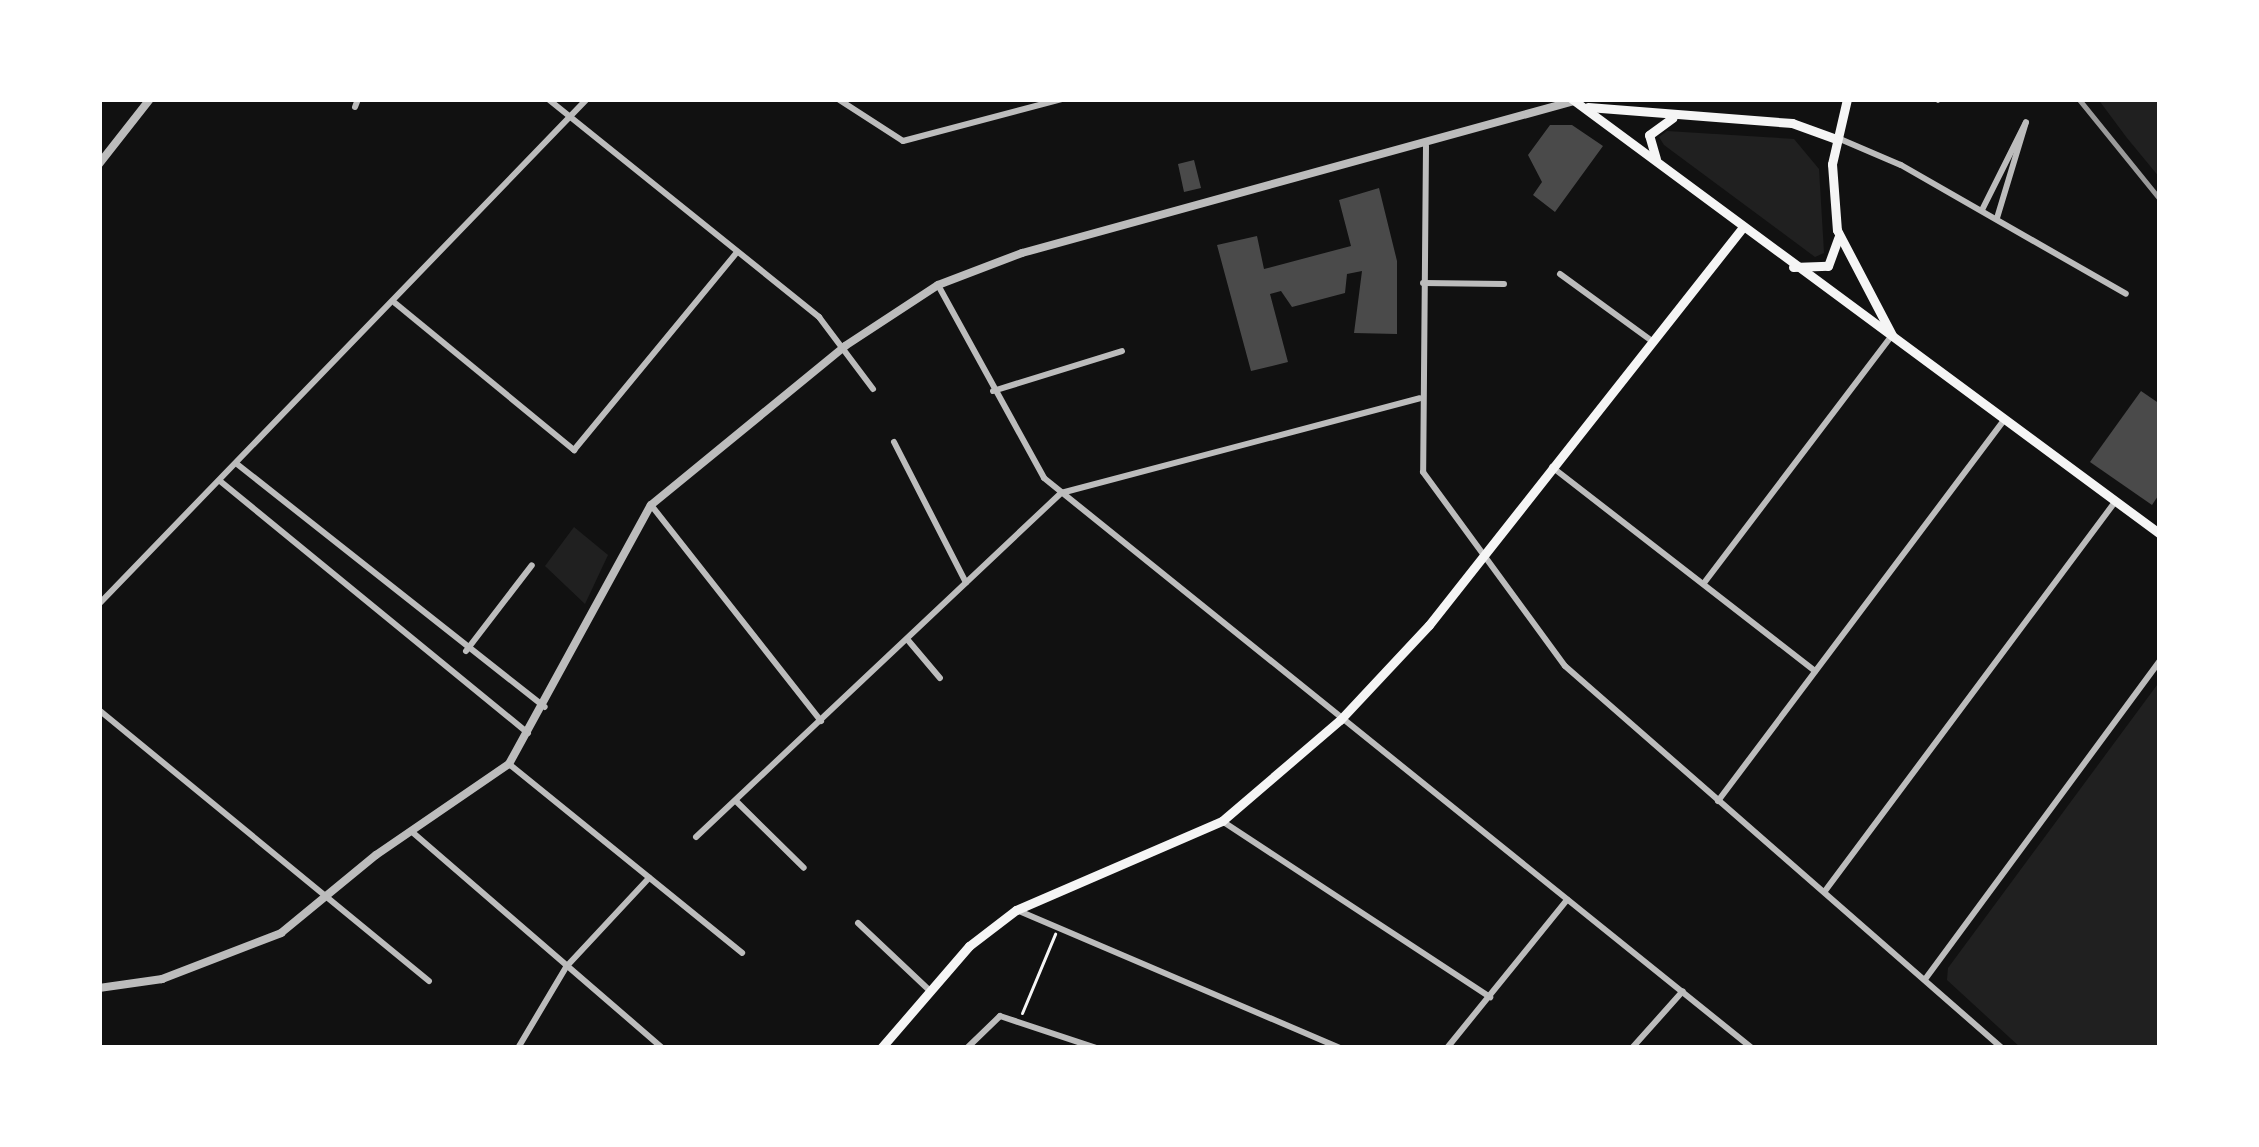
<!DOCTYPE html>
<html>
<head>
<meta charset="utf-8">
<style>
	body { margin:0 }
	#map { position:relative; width:2259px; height:1147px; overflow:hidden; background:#111; font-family:Karla,sans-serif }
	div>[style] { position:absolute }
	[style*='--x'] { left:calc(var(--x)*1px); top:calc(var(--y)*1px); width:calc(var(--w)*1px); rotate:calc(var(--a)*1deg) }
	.green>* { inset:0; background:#202020 }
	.building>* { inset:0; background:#4a4a4a }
	.path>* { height:3px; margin:-1.5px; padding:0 1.5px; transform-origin:1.5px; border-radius:1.5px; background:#f5f5f5 }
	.pedestrian>* { height:4.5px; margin:-2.25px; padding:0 2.25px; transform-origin:2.25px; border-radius:2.25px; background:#bcbcbc }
	.minor>* { height:6px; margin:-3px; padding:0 3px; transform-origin:3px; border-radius:3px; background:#bcbcbc }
	.tertiary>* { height:8px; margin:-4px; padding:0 4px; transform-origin:4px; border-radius:4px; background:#bcbcbc }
	.primary>* { height:9px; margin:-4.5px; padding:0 4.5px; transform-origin:4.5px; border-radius:4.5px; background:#f5f5f5 }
	.rail>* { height:4.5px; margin:-2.25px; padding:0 2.25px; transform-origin:2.25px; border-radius:2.25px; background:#9a9a9a }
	span { translate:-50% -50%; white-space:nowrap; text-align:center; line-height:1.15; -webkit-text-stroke:10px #fff; paint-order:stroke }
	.frame { position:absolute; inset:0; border:102px solid #fff; pointer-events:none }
</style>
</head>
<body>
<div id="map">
	<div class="green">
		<div style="clip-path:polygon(2098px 99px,2160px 99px,2160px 178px,2127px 138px)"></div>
		<div style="clip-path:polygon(1667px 131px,1794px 139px,1819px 169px,1824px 253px,1815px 257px,1664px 145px,1659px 137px)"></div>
		<div style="clip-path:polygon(574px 527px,608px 555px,585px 604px,545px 566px)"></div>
		<div style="clip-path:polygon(2160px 681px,2160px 1048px,2021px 1048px,1947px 980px,1948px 968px)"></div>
	</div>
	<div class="building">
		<div style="clip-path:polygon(1550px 125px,1572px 125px,1603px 146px,1555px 212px,1533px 195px,1542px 182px,1528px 155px)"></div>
		<div style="clip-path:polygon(1194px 160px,1201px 188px,1184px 192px,1178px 164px)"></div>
		<div style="clip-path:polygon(1379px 188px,1397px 261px,1397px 334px,1354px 333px,1362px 271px,1347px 274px,1345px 293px,1292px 307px,1281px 291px,1270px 294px,1288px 362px,1251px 371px,1217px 245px,1257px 236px,1264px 269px,1351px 246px,1339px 200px)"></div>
		<div style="clip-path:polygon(2141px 391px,2160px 404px,2160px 493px,2152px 505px,2090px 462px)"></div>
	</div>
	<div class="path">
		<div style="--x:1022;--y:1013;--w:86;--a:-67.3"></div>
	</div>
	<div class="pedestrian">
		<div style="--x:1937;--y:99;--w:1;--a:45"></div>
	</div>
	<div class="minor">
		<div style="--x:548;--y:99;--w:348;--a:38.8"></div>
		<div style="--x:819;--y:317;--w:90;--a:53.1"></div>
		<div style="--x:838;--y:99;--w:77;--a:32.9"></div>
		<div style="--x:903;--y:141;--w:164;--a:-14.8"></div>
		<div style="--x:355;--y:107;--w:9;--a:-69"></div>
		<div style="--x:1840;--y:139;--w:66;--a:23.1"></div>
		<div style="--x:1901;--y:165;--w:259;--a:29.8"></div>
		<div style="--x:1426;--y:146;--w:326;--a:90.5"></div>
		<div style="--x:1423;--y:472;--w:240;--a:53.8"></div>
		<div style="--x:1565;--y:666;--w:580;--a:41.16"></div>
		<div style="--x:1982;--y:210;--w:98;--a:-63.4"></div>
		<div style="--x:1997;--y:218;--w:100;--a:-73.2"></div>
		<div style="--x:1560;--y:274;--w:114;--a:36.1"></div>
		<div style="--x:1423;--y:283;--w:81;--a:0.7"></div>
		<div style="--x:938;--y:285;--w:220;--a:61.2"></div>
		<div style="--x:1044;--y:478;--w:909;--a:38.84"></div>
		<div style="--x:395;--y:303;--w:232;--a:39.4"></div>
		<div style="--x:574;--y:450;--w:256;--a:-50.5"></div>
		<div style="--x:993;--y:391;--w:135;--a:-17.2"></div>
		<div style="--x:894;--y:442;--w:158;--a:62.9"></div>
		<div style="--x:237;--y:464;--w:392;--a:38.3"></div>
		<div style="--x:1552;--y:467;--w:333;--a:37.8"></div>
		<div style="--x:220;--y:481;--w:398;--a:39.3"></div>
		<div style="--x:651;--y:505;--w:275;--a:51.8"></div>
		<div style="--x:1704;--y:583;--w:311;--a:-52.8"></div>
		<div style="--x:99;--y:604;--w:702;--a:-45.98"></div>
		<div style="--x:907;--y:639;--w:51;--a:49.8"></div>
		<div style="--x:466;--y:651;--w:108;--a:-52.5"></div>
		<div style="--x:99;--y:710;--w:427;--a:39.4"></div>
		<div style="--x:509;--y:764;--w:300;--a:39"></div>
		<div style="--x:736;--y:801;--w:95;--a:44.6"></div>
		<div style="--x:1718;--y:801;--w:476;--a:-53.1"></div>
		<div style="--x:1222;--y:821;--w:321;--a:33.3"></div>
		<div style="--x:411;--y:831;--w:332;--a:40.8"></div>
		<div style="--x:696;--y:837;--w:502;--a:-43.3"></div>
		<div style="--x:1061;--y:493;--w:371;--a:-14.8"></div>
		<div style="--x:1825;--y:891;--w:485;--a:-53.3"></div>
		<div style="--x:1019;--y:911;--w:349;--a:23.1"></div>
		<div style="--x:858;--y:923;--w:98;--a:43.3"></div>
		<div style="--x:1926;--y:978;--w:394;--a:-53.6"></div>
		<div style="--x:518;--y:1048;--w:94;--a:-59.3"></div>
		<div style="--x:566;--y:967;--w:122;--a:-47"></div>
		<div style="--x:967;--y:1048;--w:46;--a:-44.1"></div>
		<div style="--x:1000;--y:1016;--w:101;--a:18.4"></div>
		<div style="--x:1447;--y:1048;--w:191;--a:-51"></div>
		<div style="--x:1632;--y:1048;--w:76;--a:-48.2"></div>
	</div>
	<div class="tertiary">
		<div style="--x:99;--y:164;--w:83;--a:-51.9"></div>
		<div style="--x:99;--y:988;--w:64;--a:-8.1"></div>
		<div style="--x:162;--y:979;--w:128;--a:-21.1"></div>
		<div style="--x:281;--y:933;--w:123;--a:-39.4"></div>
		<div style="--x:376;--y:855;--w:161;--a:-34.4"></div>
		<div style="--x:509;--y:764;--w:295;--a:-61.3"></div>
		<div style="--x:651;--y:505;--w:251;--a:-39.3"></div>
		<div style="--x:845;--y:346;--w:111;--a:-33.3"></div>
		<div style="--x:938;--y:285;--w:90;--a:-20.9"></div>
		<div style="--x:1022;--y:253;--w:573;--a:-15.4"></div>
	</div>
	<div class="primary">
		<div style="--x:1572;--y:99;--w:731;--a:36.49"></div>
		<div style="--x:1847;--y:99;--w:67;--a:103"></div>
		<div style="--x:1832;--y:164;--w:66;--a:85.7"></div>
		<div style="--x:1837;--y:230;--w:119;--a:62.4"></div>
		<div style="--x:1588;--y:107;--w:205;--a:4.5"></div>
		<div style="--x:1792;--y:123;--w:47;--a:20"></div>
		<div style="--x:1656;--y:159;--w:25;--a:-106"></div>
		<div style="--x:1649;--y:135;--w:29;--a:-36"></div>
		<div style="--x:1793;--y:267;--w:35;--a:-2"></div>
		<div style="--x:1828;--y:266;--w:30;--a:-70"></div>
		<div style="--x:881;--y:1048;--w:135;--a:-49.2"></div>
		<div style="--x:969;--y:946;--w:59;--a:-37.5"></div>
		<div style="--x:1016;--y:910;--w:224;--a:-23.4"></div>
		<div style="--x:1222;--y:821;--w:155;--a:-40.6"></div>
		<div style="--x:1340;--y:720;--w:130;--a:-46.9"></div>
		<div style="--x:1429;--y:625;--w:507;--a:-51.73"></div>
	</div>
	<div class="rail">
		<div style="--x:2079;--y:99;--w:129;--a:51"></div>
	</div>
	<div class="frame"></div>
</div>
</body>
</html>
